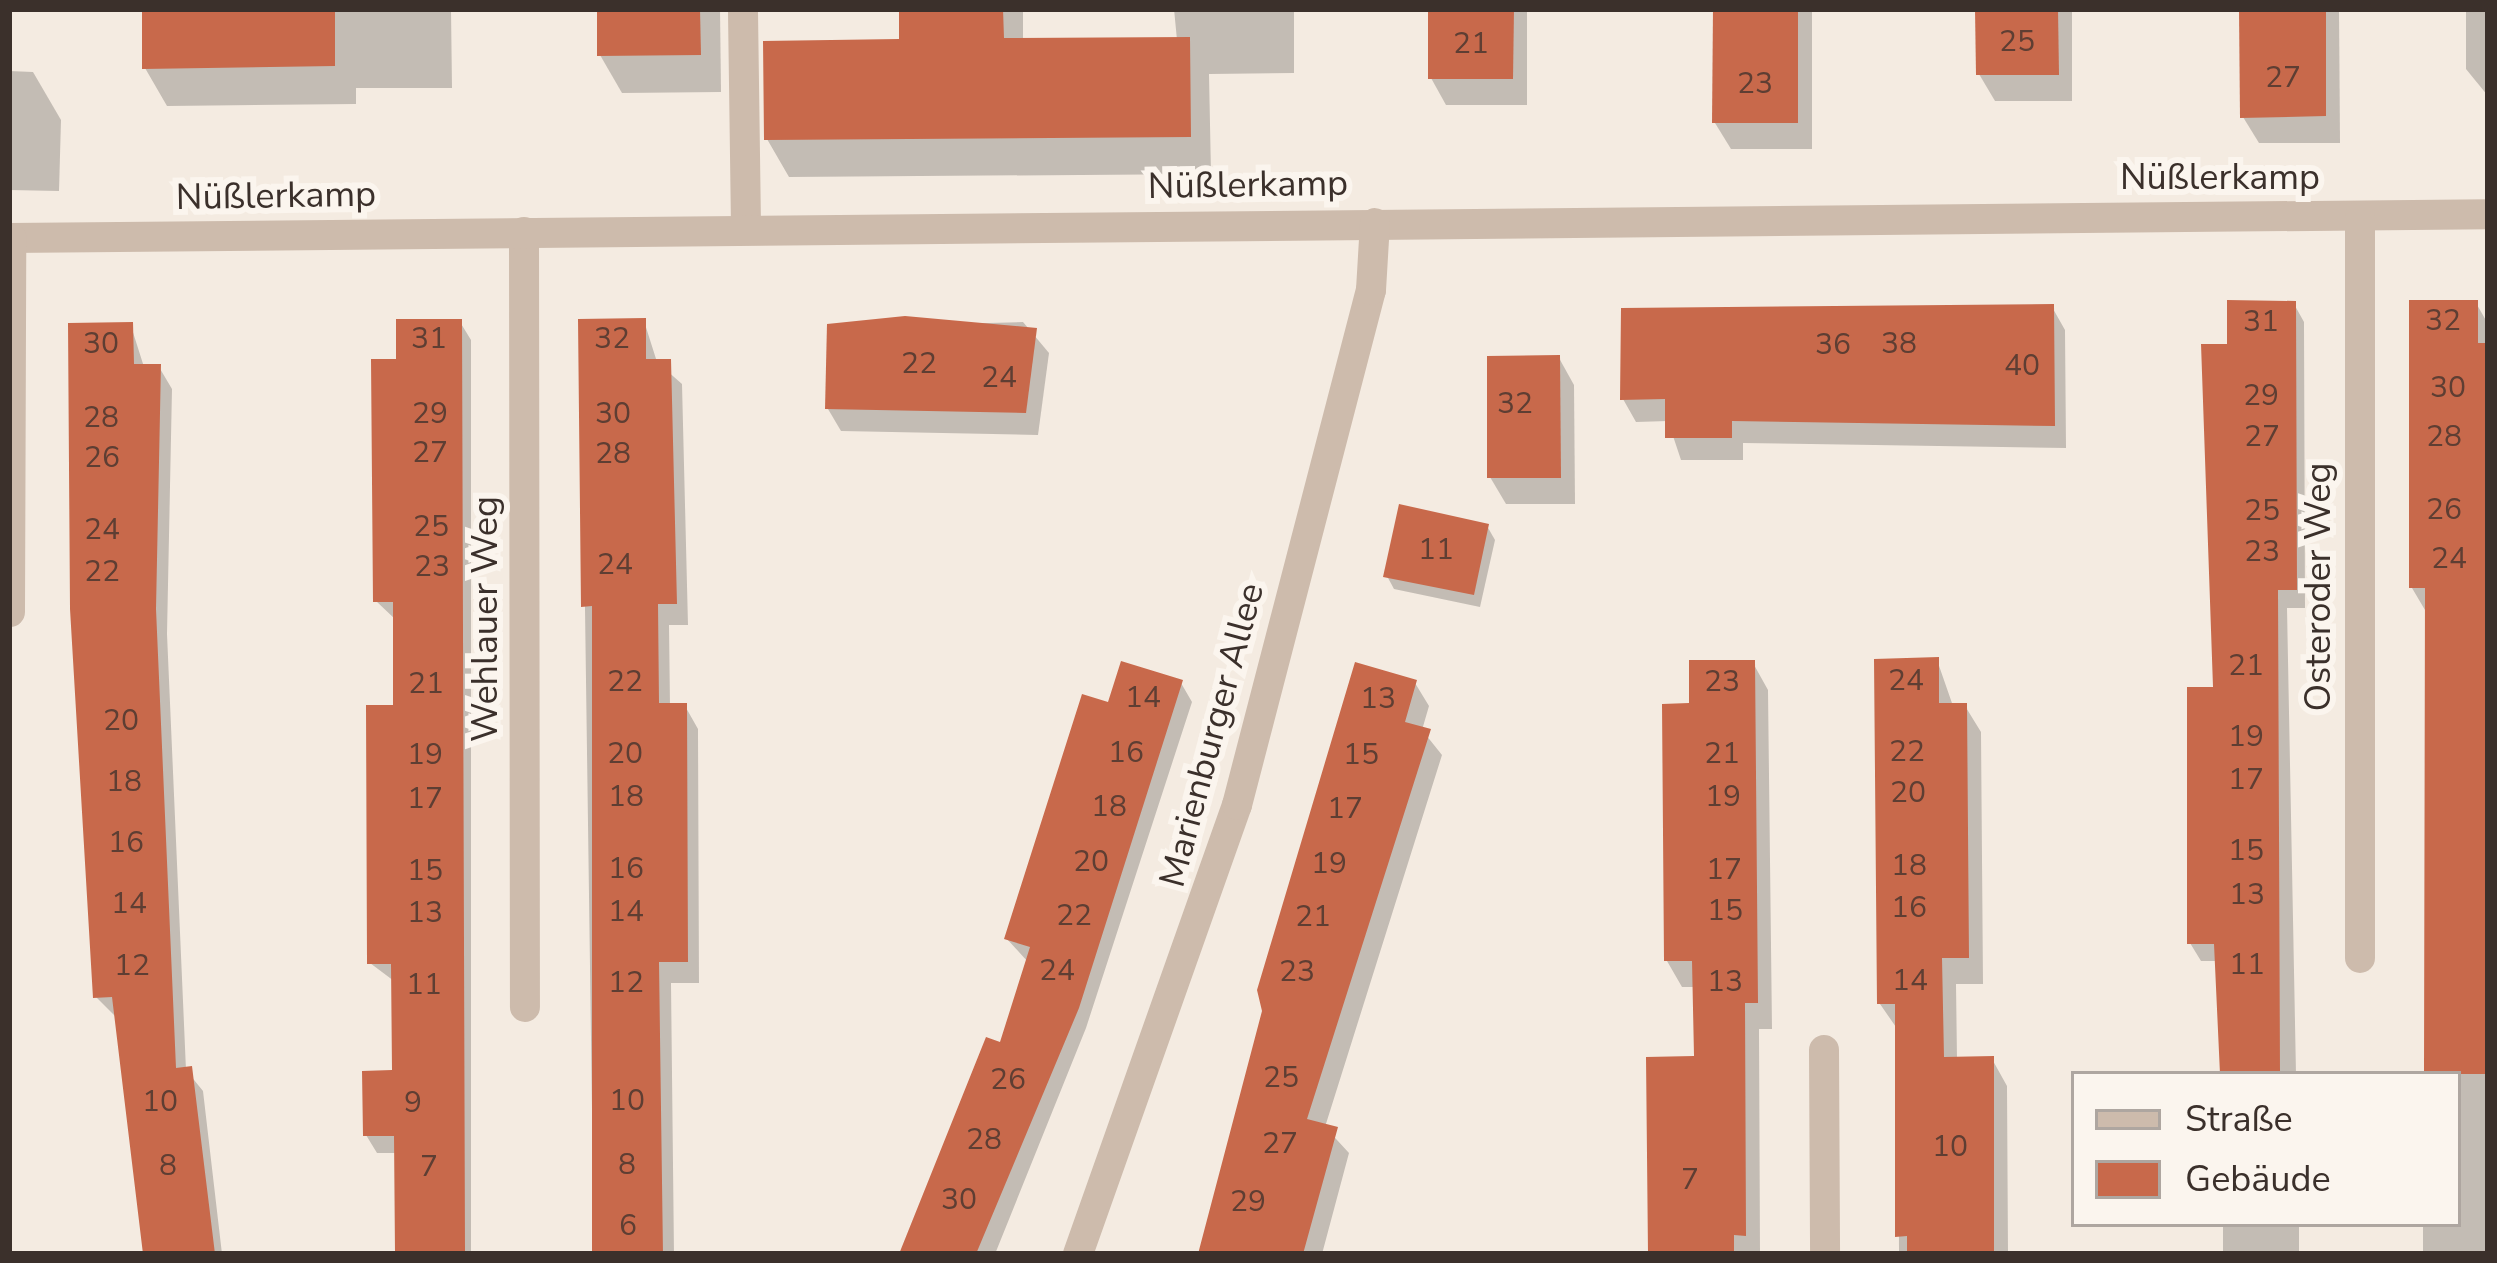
<!DOCTYPE html>
<html>
<head>
<meta charset="utf-8">
<style>
	body { margin:0 }
	#map { position:relative; width:2497px; height:1263px; overflow:hidden; background:#f4ebe1; font-family:"Nunito Sans",sans-serif }
	div>[style] { position:absolute }
	[style*='--x'] { left:calc(var(--x)*1px); top:calc(var(--y)*1px); width:calc(var(--w)*1px); rotate:calc(var(--a)*1deg) }
	.shadow>* { inset:0; background:#0003 }
	.building>* { inset:0; background:#c8694b }
	.lane>* { height:30px; margin:-15px; padding:0 15px; transform-origin:15px; border-radius:15px; background:#cdbbac }
	.street>* { height:30px; margin:-15px; padding:0 15px; transform-origin:15px; border-radius:15px; background:#cdbbac }
	span { translate:-50% -50%; white-space:nowrap; text-align:center; line-height:1.15; -webkit-text-stroke:12px #fbf5ee; paint-order:stroke }
	.number-label { font-size:30px; color:#5e3e33 }
	.number-label span { -webkit-text-stroke-width:0 }
	.street-label { font-size:36px; color:#3b302b }
	.frame { position:absolute; inset:0; border:12px solid #3b302b; pointer-events:none }
	.legend { position:absolute; left:2071px; top:1071px; width:390px; height:156px; box-sizing:border-box; background:#fbf5ee; border:3px solid #aea6a0; margin:0; padding:15px 21px; list-style:none; font-size:36px; color:#3b302b }
	.legend li { display:flex; align-items:center; gap:24px; height:60px }
	.legend b { width:60px; border:3px solid #aea6a0 }
</style>
</head>
<body>
<div id="map">
	<div class="shadow">
		<div style="clip-path:polygon(145px 9px,451px 9px,452px 88px,356px 88px,356px 104px,167px 106px,145px 68px)"></div>
		<div style="clip-path:polygon(600px 9px,720px 9px,721px 92px,622px 93px,600px 55px)"></div>
		<div style="clip-path:polygon(902px 9px,1023px 9px,1023px 41px,1177px 40px,1174px 9px,1294px 9px,1294px 73px,1209px 74px,1211px 174px,789px 177px,767px 139px,902px 42px)"></div>
		<div style="clip-path:polygon(1431px 9px,1527px 9px,1527px 105px,1446px 105px,1431px 78px)"></div>
		<div style="clip-path:polygon(1716px 9px,1812px 9px,1812px 149px,1731px 149px,1715px 123px)"></div>
		<div style="clip-path:polygon(1979px 9px,2072px 9px,2072px 101px,1995px 101px,1979px 74px)"></div>
		<div style="clip-path:polygon(2242px 9px,2339px 9px,2340px 143px,2259px 143px,2243px 117px)"></div>
		<div style="clip-path:polygon(2466px 9px,2488px 9px,2488px 96px,2466px 69px)"></div>
		<div style="clip-path:polygon(9px 71px,33px 72px,61px 120px,59px 191px,9px 190px)"></div>
		<div style="clip-path:polygon(2476px 303px,2488px 324px,2488px 1254px,2423px 1254px,2423px 1224px,2458px 1224px,2458px 1074px,2425px 1074px,2425px 610px,2412px 588px)"></div>
		<div style="clip-path:polygon(2294px 304px,2304px 322px,2305px 608px,2287px 608px,2296px 1074px,2222px 1074px,2219px 961px,2201px 961px,2190px 943px,2216px 690px,2230px 347px)"></div>
		<div style="clip-path:polygon(2052px 307px,2065px 330px,2066px 448px,1743px 443px,1743px 460px,1681px 460px,1668px 421px,1636px 422px,1623px 399px)"></div>
		<div style="clip-path:polygon(644px 321px,657px 362px,682px 384px,688px 625px,669px 625px,670px 706px,685px 706px,698px 729px,699px 983px,671px 983px,674px 1254px,594px 1254px,581px 322px)"></div>
		<div style="clip-path:polygon(460px 322px,471px 340px,471px 1254px,398px 1254px,397px 1153px,377px 1153px,366px 1135px,395px 1073px,394px 981px,370px 963px,396px 708px,396px 620px,376px 601px,399px 362px)"></div>
		<div style="clip-path:polygon(1023px 322px,1049px 353px,1038px 435px,841px 431px,828px 409px,830px 327px)"></div>
		<div style="clip-path:polygon(131px 326px,144px 367px,159px 367px,172px 389px,167px 634px,186px 1070px,203px 1091px,222px 1254px,146px 1254px,118px 1019px,96px 997px)"></div>
		<div style="clip-path:polygon(1559px 358px,1574px 385px,1575px 504px,1506px 504px,1490px 477px)"></div>
		<div style="clip-path:polygon(1487px 526px,1495px 540px,1480px 607px,1394px 589px,1387px 576px)"></div>
		<div style="clip-path:polygon(1937px 660px,1953px 706px,1965px 706px,1981px 732px,1983px 984px,1956px 984px,1957px 1059px,1992px 1059px,2007px 1086px,2008px 1254px,1899px 1254px,1898px 1030px,1880px 1004px)"></div>
		<div style="clip-path:polygon(1753px 663px,1768px 690px,1772px 1029px,1759px 1029px,1760px 1254px,1651px 1254px,1697px 1059px,1696px 987px,1682px 987px,1667px 961px,1692px 706px)"></div>
		<div style="clip-path:polygon(1181px 683px,1192px 702px,1086px 1028px,995px 1254px,902px 1254px,1002px 1046px,1028px 962px,1007px 939px,1110px 706px)"></div>
		<div style="clip-path:polygon(1415px 683px,1429px 706px,1422px 730px,1442px 755px,1325px 1127px,1349px 1153px,1322px 1254px,1201px 1254px)"></div>
		<div style="clip-path:polygon(2223px 1224px,2299px 1224px,2299px 1254px,2223px 1254px)"></div>
	</div>
	<div class="building">
		<div style="clip-path:polygon(142px 9px,335px 9px,335px 66px,142px 69px)"></div>
		<div style="clip-path:polygon(597px 9px,700px 9px,701px 55px,597px 56px)"></div>
		<div style="clip-path:polygon(899px 9px,1003px 9px,1004px 38px,1190px 37px,1191px 137px,764px 140px,763px 41px,899px 39px)"></div>
		<div style="clip-path:polygon(1428px 9px,1514px 9px,1513px 79px,1428px 79px)"></div>
		<div style="clip-path:polygon(1713px 9px,1798px 9px,1798px 123px,1712px 123px)"></div>
		<div style="clip-path:polygon(1975px 9px,2058px 9px,2059px 75px,1976px 75px)"></div>
		<div style="clip-path:polygon(2239px 9px,2326px 9px,2326px 116px,2240px 118px)"></div>
		<div style="clip-path:polygon(2227px 300px,2296px 301px,2297px 590px,2278px 590px,2280px 1074px,2220px 1074px,2214px 944px,2187px 944px,2187px 687px,2213px 687px,2201px 344px,2227px 344px)"></div>
		<div style="clip-path:polygon(2409px 300px,2478px 300px,2478px 343px,2488px 343px,2488px 1074px,2424px 1074px,2425px 588px,2409px 588px)"></div>
		<div style="clip-path:polygon(2054px 304px,2055px 426px,1732px 421px,1732px 438px,1665px 438px,1665px 399px,1620px 400px,1621px 308px)"></div>
		<div style="clip-path:polygon(905px 316px,1037px 328px,1026px 413px,825px 409px,827px 324px)"></div>
		<div style="clip-path:polygon(646px 318px,646px 359px,671px 359px,677px 604px,658px 604px,659px 703px,687px 703px,688px 962px,659px 962px,663px 1254px,592px 1254px,592px 606px,581px 607px,578px 319px)"></div>
		<div style="clip-path:polygon(396px 319px,462px 319px,465px 1254px,395px 1254px,394px 1136px,363px 1136px,362px 1071px,392px 1070px,391px 964px,367px 964px,366px 705px,393px 705px,393px 602px,373px 602px,371px 359px,396px 359px)"></div>
		<div style="clip-path:polygon(133px 322px,134px 364px,161px 364px,156px 609px,176px 1068px,192px 1066px,215px 1254px,143px 1254px,112px 997px,93px 998px,70px 609px,68px 323px)"></div>
		<div style="clip-path:polygon(1560px 355px,1561px 478px,1487px 478px,1487px 356px)"></div>
		<div style="clip-path:polygon(1399px 504px,1489px 524px,1474px 595px,1383px 577px)"></div>
		<div style="clip-path:polygon(1939px 657px,1939px 703px,1967px 703px,1969px 958px,1942px 958px,1944px 1057px,1994px 1056px,1994px 1254px,1907px 1254px,1907px 1236px,1895px 1237px,1895px 1004px,1877px 1004px,1874px 659px)"></div>
		<div style="clip-path:polygon(1689px 660px,1755px 660px,1758px 1003px,1745px 1003px,1746px 1236px,1734px 1235px,1734px 1254px,1648px 1254px,1646px 1057px,1694px 1056px,1692px 961px,1664px 961px,1662px 704px,1689px 703px)"></div>
		<div style="clip-path:polygon(1121px 661px,1183px 680px,1079px 1008px,976px 1254px,899px 1254px,986px 1037px,1000px 1042px,1030px 947px,1004px 939px,1082px 694px,1108px 702px)"></div>
		<div style="clip-path:polygon(1355px 662px,1417px 680px,1405px 722px,1431px 729px,1307px 1119px,1338px 1127px,1303px 1254px,1198px 1254px,1262px 1011px,1257px 990px)"></div>
	</div>
	<div class="lane">
		<div style="--x:743;--y:12;--w:217;--a:89.2"></div>
	</div>
	<div class="street">
		<div style="--x:524;--y:232;--w:775;--a:89.93"></div>
		<div style="--x:9;--y:238;--w:2479;--a:-0.55"></div>
		<div style="--x:10;--y:612;--w:374;--a:-89.8"></div>
		<div style="--x:2360;--y:958;--w:742;--a:-90"></div>
		<div style="--x:1824;--y:1050;--w:204;--a:89.7"></div>
		<div style="--x:1078;--y:1254;--w:476;--a:-70.5"></div>
		<div style="--x:1237;--y:805;--w:532;--a:-75.42"></div>
		<div style="--x:1371;--y:290;--w:67;--a:-86.6"></div>
	</div>
	<div class="number-label">
		<span style="left:2017px;top:42px">25</span>
		<span style="left:1471px;top:44px">21</span>
		<span style="left:2283px;top:78px">27</span>
		<span style="left:1755px;top:84px">23</span>
		<span style="left:2443px;top:321px">32</span>
		<span style="left:2261px;top:322px">31</span>
		<span style="left:429px;top:339px">31</span>
		<span style="left:612px;top:339px">32</span>
		<span style="left:101px;top:344px">30</span>
		<span style="left:1899px;top:344px">38</span>
		<span style="left:1833px;top:345px">36</span>
		<span style="left:919px;top:364px">22</span>
		<span style="left:2022px;top:366px">40</span>
		<span style="left:999px;top:378px">24</span>
		<span style="left:2448px;top:388px">30</span>
		<span style="left:2261px;top:396px">29</span>
		<span style="left:1515px;top:404px">32</span>
		<span style="left:430px;top:414px">29</span>
		<span style="left:613px;top:414px">30</span>
		<span style="left:101px;top:418px">28</span>
		<span style="left:2262px;top:437px">27</span>
		<span style="left:2444px;top:437px">28</span>
		<span style="left:430px;top:453px">27</span>
		<span style="left:613px;top:454px">28</span>
		<span style="left:102px;top:458px">26</span>
		<span style="left:2444px;top:510px">26</span>
		<span style="left:2262px;top:511px">25</span>
		<span style="left:431px;top:527px">25</span>
		<span style="left:102px;top:530px">24</span>
		<span style="left:1436px;top:550px">11</span>
		<span style="left:2262px;top:552px">23</span>
		<span style="left:2449px;top:559px">24</span>
		<span style="left:615px;top:565px">24</span>
		<span style="left:432px;top:567px">23</span>
		<span style="left:102px;top:572px">22</span>
		<span style="left:2246px;top:666px">21</span>
		<span style="left:1906px;top:681px">24</span>
		<span style="left:625px;top:682px">22</span>
		<span style="left:1722px;top:682px">23</span>
		<span style="left:426px;top:684px">21</span>
		<span style="left:1143px;top:698px">14</span>
		<span style="left:1378px;top:699px">13</span>
		<span style="left:121px;top:721px">20</span>
		<span style="left:2246px;top:737px">19</span>
		<span style="left:1907px;top:752px">22</span>
		<span style="left:1126px;top:753px">16</span>
		<span style="left:625px;top:754px">20</span>
		<span style="left:1722px;top:754px">21</span>
		<span style="left:425px;top:755px">19</span>
		<span style="left:1361px;top:755px">15</span>
		<span style="left:2246px;top:780px">17</span>
		<span style="left:124px;top:782px">18</span>
		<span style="left:1908px;top:793px">20</span>
		<span style="left:626px;top:797px">18</span>
		<span style="left:1723px;top:797px">19</span>
		<span style="left:425px;top:799px">17</span>
		<span style="left:1109px;top:807px">18</span>
		<span style="left:1345px;top:809px">17</span>
		<span style="left:126px;top:843px">16</span>
		<span style="left:2246px;top:851px">15</span>
		<span style="left:1091px;top:862px">20</span>
		<span style="left:1329px;top:864px">19</span>
		<span style="left:1909px;top:866px">18</span>
		<span style="left:626px;top:869px">16</span>
		<span style="left:1724px;top:870px">17</span>
		<span style="left:425px;top:871px">15</span>
		<span style="left:2247px;top:895px">13</span>
		<span style="left:129px;top:904px">14</span>
		<span style="left:1909px;top:908px">16</span>
		<span style="left:1725px;top:911px">15</span>
		<span style="left:626px;top:912px">14</span>
		<span style="left:425px;top:913px">13</span>
		<span style="left:1074px;top:916px">22</span>
		<span style="left:1313px;top:917px">21</span>
		<span style="left:2247px;top:965px">11</span>
		<span style="left:132px;top:966px">12</span>
		<span style="left:1057px;top:971px">24</span>
		<span style="left:1297px;top:972px">23</span>
		<span style="left:1910px;top:981px">14</span>
		<span style="left:1725px;top:982px">13</span>
		<span style="left:626px;top:983px">12</span>
		<span style="left:424px;top:985px">11</span>
		<span style="left:1281px;top:1078px">25</span>
		<span style="left:1008px;top:1080px">26</span>
		<span style="left:627px;top:1101px">10</span>
		<span style="left:160px;top:1102px">10</span>
		<span style="left:413px;top:1103px">9</span>
		<span style="left:984px;top:1140px">28</span>
		<span style="left:1280px;top:1144px">27</span>
		<span style="left:1950px;top:1147px">10</span>
		<span style="left:627px;top:1165px">8</span>
		<span style="left:168px;top:1166px">8</span>
		<span style="left:429px;top:1167px">7</span>
		<span style="left:1690px;top:1180px">7</span>
		<span style="left:959px;top:1200px">30</span>
		<span style="left:1248px;top:1202px">29</span>
		<span style="left:628px;top:1226px">6</span>
	</div>
	<div class="street-label">
		<span style="left:2220px;top:178px">Nüßlerkamp</span>
		<span style="left:1248px;top:185px;rotate:-1deg">Nüßlerkamp</span>
		<span style="left:276px;top:196px;rotate:-1deg">Nüßlerkamp</span>
		<span style="left:2319px;top:587px;rotate:-90deg">Osteroder Weg</span>
		<span style="left:486px;top:619px;rotate:-90deg">Wehlauer Weg</span>
		<span style="left:1212px;top:735px;rotate:-75deg">Marienburger Allee</span>
	</div>
	<div class="frame"></div>
	<ul class="legend">
	<li><b style="height:15px;background:#cdbbac"></b>Straße</li>
	<li><b style="height:33px;background:#c8694b"></b>Gebäude</li>
	</ul>
</div>
</body>
</html>
